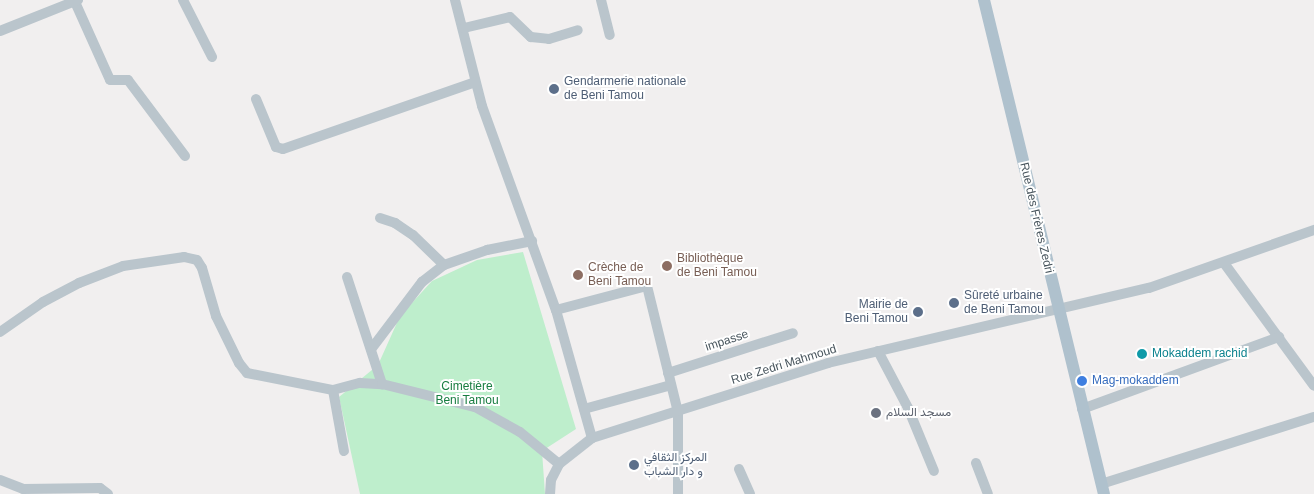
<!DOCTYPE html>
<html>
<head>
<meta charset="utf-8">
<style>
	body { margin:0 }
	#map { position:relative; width:1314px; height:494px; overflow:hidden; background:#f1efef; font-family:Helvetica,Vazirmatn,sans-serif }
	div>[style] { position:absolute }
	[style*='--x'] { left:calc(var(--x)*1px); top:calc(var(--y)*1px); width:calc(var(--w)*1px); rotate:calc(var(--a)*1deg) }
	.green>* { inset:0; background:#beeecc }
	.minor>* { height:10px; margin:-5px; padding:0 5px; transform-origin:5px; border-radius:5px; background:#bac5cc }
	.major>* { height:12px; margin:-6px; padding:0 6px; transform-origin:6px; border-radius:6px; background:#afc1cd }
	.dots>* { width:14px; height:14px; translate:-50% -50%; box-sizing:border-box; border:2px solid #fff; border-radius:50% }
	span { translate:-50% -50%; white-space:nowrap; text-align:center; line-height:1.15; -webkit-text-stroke:4px #fff; paint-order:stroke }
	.service-label { font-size:12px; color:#4e5e75 }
	.left { translate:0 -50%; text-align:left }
	.right { translate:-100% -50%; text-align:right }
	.street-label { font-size:12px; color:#47545c }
	.education-label { font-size:12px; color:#785e54 }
	.culture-label { font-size:12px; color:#0d838f }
	.shop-label { font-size:12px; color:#366cbe }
	.park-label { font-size:12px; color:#187d41 }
	.worship-label { font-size:12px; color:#5b616d }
</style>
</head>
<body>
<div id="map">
	<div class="green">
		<div style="clip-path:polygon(523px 252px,576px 429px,542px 451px,545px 494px,360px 494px,339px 397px,378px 365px,400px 316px,432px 281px,477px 260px)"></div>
	</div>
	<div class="minor">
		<div style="--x:183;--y:0;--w:64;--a:63"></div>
		<div style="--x:455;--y:0;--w:109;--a:75.7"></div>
		<div style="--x:482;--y:106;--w:217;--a:70.1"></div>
		<div style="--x:556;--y:310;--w:133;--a:74.3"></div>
		<div style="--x:601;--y:0;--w:36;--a:76"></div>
		<div style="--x:75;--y:2;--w:85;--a:65.8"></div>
		<div style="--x:110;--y:80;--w:18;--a:0"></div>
		<div style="--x:128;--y:80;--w:95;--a:53.1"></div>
		<div style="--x:464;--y:28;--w:47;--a:-13.4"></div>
		<div style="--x:510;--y:17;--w:29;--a:44"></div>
		<div style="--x:531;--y:37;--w:18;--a:6"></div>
		<div style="--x:549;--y:39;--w:30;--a:-17"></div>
		<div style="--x:0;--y:31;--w:84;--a:-21.7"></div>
		<div style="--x:256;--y:99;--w:52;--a:67.4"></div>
		<div style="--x:276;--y:147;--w:7;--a:16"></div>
		<div style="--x:283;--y:149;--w:203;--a:-19.2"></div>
		<div style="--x:380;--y:218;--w:16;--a:18"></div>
		<div style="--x:395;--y:223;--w:22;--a:34"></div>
		<div style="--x:413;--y:235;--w:43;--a:44.1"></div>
		<div style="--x:1224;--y:263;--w:152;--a:53.8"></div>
		<div style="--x:347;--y:277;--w:113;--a:71.9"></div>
		<div style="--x:556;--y:310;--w:94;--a:-14.8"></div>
		<div style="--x:647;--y:286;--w:130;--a:76.2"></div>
		<div style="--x:678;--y:412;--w:82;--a:90"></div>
		<div style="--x:0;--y:332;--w:52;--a:-34.9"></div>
		<div style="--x:43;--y:302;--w:41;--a:-27.8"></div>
		<div style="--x:79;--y:283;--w:47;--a:-21.1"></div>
		<div style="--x:123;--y:266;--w:62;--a:-8.4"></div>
		<div style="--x:184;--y:257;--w:13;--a:13"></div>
		<div style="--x:197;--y:260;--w:9;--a:58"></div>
		<div style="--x:202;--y:268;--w:50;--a:73.7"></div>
		<div style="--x:216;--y:316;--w:52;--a:63.9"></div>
		<div style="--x:239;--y:363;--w:13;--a:51"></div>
		<div style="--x:247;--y:373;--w:88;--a:11.2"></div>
		<div style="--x:333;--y:390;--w:28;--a:-15"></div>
		<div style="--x:360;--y:383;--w:22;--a:3"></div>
		<div style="--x:382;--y:384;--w:96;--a:13.9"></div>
		<div style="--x:475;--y:407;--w:51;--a:29.1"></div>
		<div style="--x:520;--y:432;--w:50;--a:39.4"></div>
		<div style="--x:372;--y:348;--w:83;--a:-52.9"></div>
		<div style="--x:422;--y:282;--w:28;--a:-38"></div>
		<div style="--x:444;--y:265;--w:46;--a:-19.2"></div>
		<div style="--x:487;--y:250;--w:46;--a:-11.3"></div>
		<div style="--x:878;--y:351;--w:64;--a:62.2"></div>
		<div style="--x:908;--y:408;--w:68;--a:67.6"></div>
		<div style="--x:668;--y:373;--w:131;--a:-17.7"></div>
		<div style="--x:333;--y:390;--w:62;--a:79.8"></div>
		<div style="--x:584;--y:409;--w:90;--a:-15.4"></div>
		<div style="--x:1082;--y:409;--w:210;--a:-20.1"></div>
		<div style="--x:976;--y:463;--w:33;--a:69"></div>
		<div style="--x:739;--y:469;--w:27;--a:66"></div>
		<div style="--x:0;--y:480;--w:25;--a:21"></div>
		<div style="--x:23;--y:489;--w:77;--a:-0.7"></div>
		<div style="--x:100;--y:488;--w:10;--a:37"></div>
		<div style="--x:1101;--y:484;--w:223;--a:-17.5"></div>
		<div style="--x:550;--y:494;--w:14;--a:-86"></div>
		<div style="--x:551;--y:480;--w:18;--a:-63"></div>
		<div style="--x:559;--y:464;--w:42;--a:-38.2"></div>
		<div style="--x:592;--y:438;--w:248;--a:-17.6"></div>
		<div style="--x:828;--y:363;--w:330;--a:-13.2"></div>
		<div style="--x:1149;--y:288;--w:175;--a:-19.4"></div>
	</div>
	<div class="major">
		<div style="--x:984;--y:0;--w:508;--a:76.35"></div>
	</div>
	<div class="dots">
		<div style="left:554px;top:89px;background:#5c6f8a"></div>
		<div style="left:667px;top:266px;background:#8d6e63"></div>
		<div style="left:578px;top:275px;background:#8d6e63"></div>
		<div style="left:954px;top:303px;background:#5c6f8a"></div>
		<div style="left:918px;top:312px;background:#5c6f8a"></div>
		<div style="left:1142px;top:354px;background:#0f9aa8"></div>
		<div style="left:1082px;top:381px;background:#3f7fe0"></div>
		<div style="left:876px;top:413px;background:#6b7280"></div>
		<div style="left:634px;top:465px;background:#5c6f8a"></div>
	</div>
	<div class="service-label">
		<span class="left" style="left:564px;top:89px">Gendarmerie nationale<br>de Beni Tamou</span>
		<span class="left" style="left:964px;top:303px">Sûreté urbaine<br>de Beni Tamou</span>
		<span class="right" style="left:908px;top:312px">Mairie de<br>Beni Tamou</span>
		<span class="left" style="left:644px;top:465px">المركز الثقافي<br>و دار الشباب</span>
	</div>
	<div class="street-label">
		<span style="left:1036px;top:218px;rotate:77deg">Rue des Frères Zedri</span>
		<span style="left:727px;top:341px;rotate:-18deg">impasse</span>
		<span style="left:784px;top:365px;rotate:-17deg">Rue Zedri Mahmoud</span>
	</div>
	<div class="education-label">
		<span class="left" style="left:677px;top:266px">Bibliothèque<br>de Beni Tamou</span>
		<span class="left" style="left:588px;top:275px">Crèche de<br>Beni Tamou</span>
	</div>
	<div class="culture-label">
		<span class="left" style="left:1152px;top:354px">Mokaddem rachid</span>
	</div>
	<div class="shop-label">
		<span class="left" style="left:1092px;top:381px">Mag-mokaddem</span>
	</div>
	<div class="park-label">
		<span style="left:467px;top:394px">Cimetière<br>Beni Tamou</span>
	</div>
	<div class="worship-label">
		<span class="left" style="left:886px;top:413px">مسجد السلام</span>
	</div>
</div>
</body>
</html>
